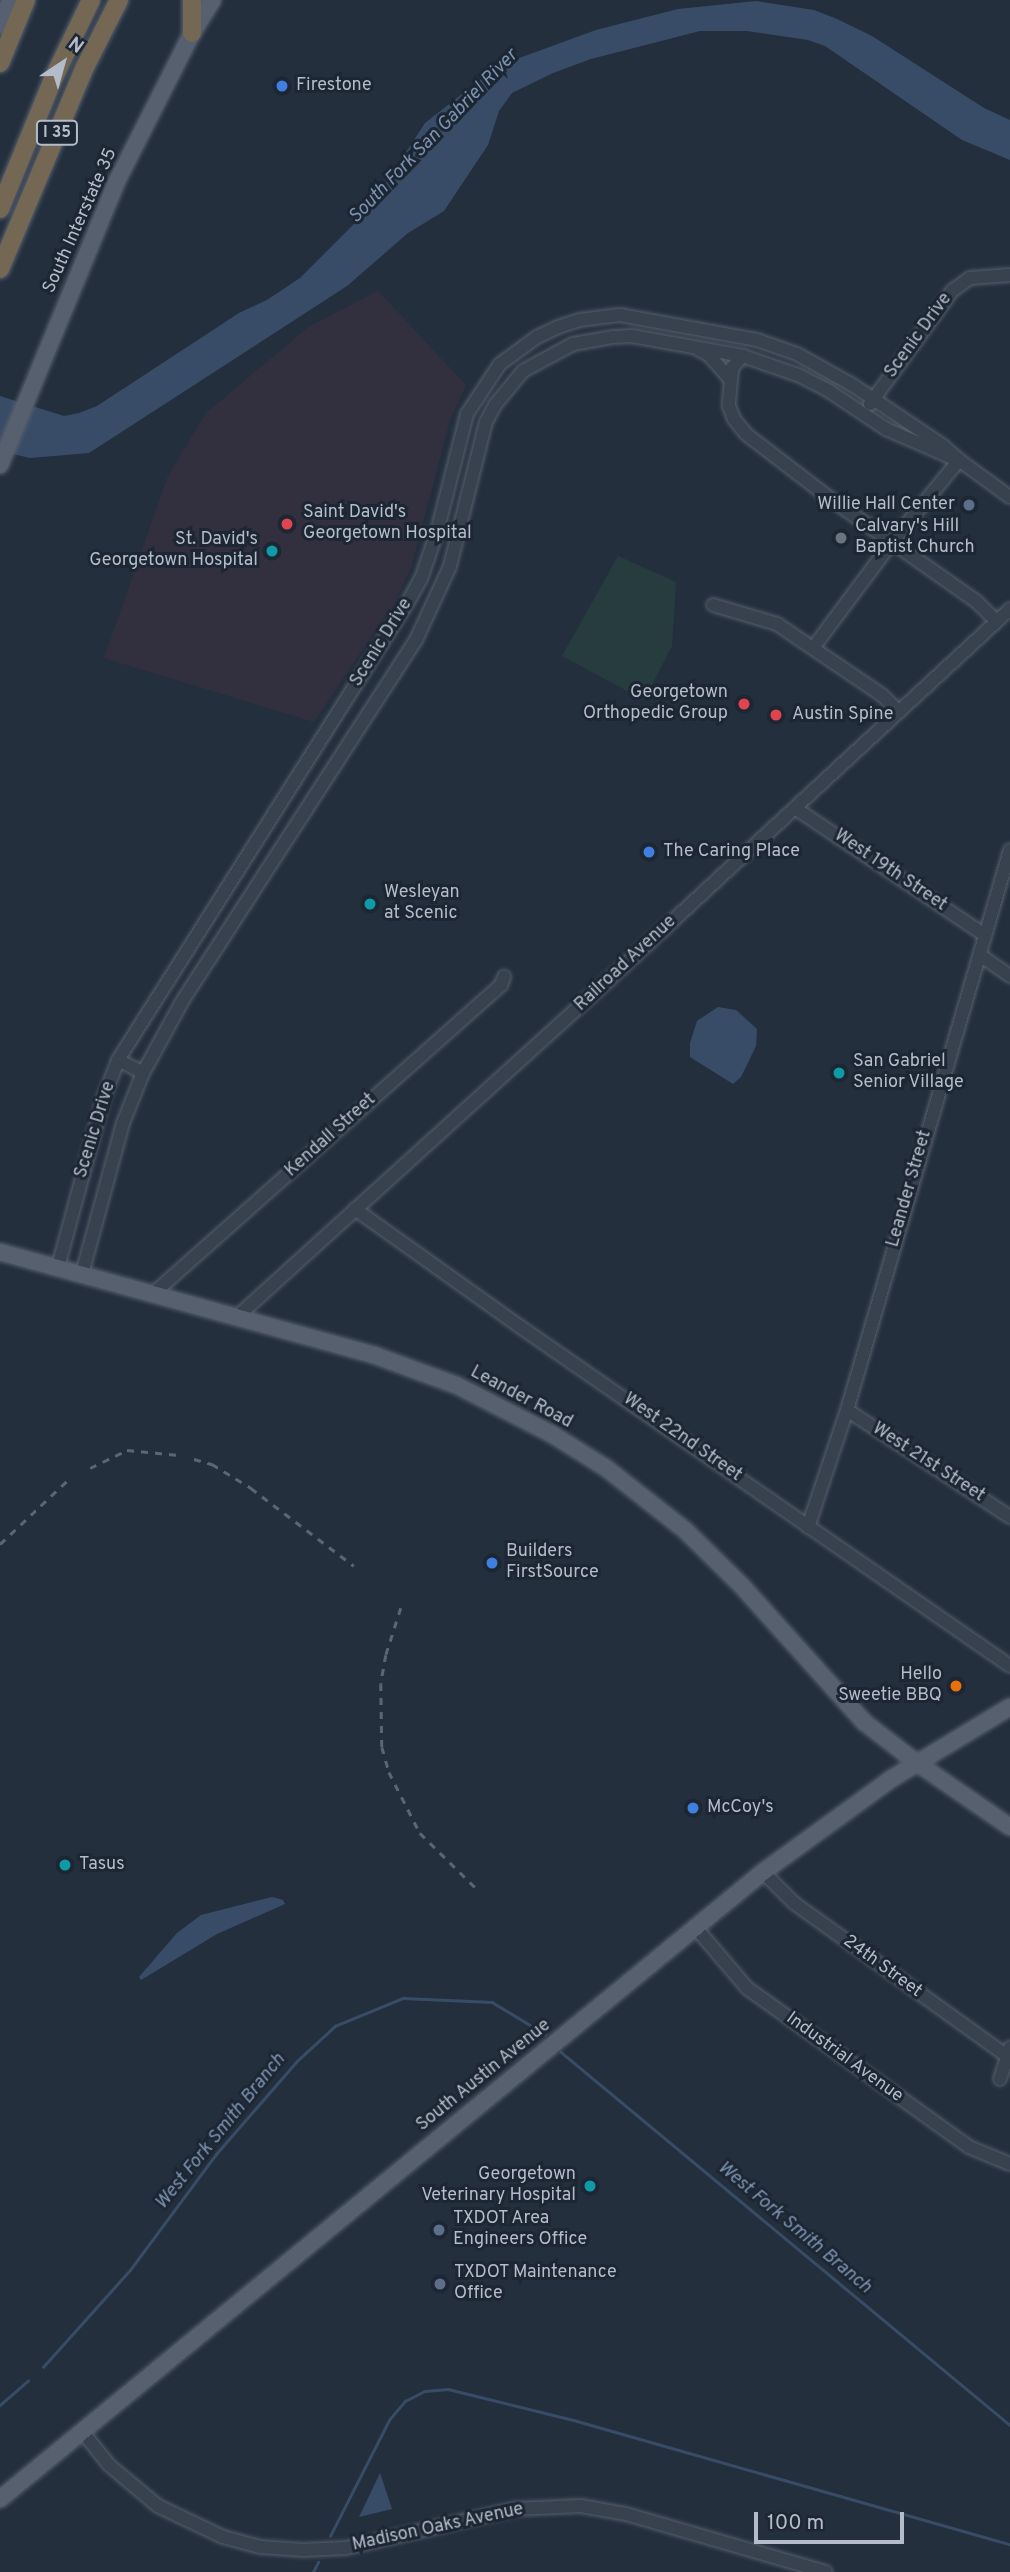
<!DOCTYPE html>
<html>
<head>
<meta charset="utf-8">
<style>
	body { margin:0 }
	#map { position:relative; width:1010px; height:2572px; overflow:hidden; background:#242f3e; font-family:Overpass,sans-serif }
	div>[style] { position:absolute }
	[style*='--x'] { left:calc(var(--x)*1px); top:calc(var(--y)*1px); width:calc(var(--w)*1px); rotate:calc(var(--a)*1deg) }
	.medical>* { inset:0; background:#32303f }
	.green>* { inset:0; background:#263c3f }
	.water>* { inset:0; background:#394c67 }
	.stream>* { height:2.5px; margin:-1.25px; padding:0 1.25px; transform-origin:1.25px; border-radius:1.25px; background:#394c67 }
	.roads { filter:drop-shadow(0 0 2px #565f6c) drop-shadow(0 0 2px #565f6c) }
	.minor>* { height:12px; margin:-6px; padding:0 6px; transform-origin:6px; border-radius:6px; background:#38414e }
	.major>* { height:16px; margin:-8px; padding:0 8px; transform-origin:8px; border-radius:8px; background:#56606e }
	.highway>* { height:18px; margin:-9px; padding:0 9px; transform-origin:9px; border-radius:9px; background:#746855 }
	.rail>* { height:2.5px; margin-top:-1.25px; transform-origin:0; background:repeating-linear-gradient(90deg,#5a6575 0 7px,transparent 0 14px) }
	.dots>* { width:19px; height:19px; translate:-50% -50%; box-sizing:border-box; border:4px solid #1d2633; border-radius:50% }
	span { translate:-50% -50%; white-space:nowrap; text-align:center; line-height:1.15; -webkit-text-stroke:6px #1d2633; paint-order:stroke }
	.shield-label span { padding:2px 5px; background:#1d2633; border:2px solid; border-radius:5px; -webkit-text-stroke-width:0 }
	.shield-label { font-size:16px; color:#b4bcc9; font-weight:700 }
	.poi-label { font-size:18px; color:#b4bcc9 }
	.left { translate:0 -50%; text-align:left }
	.right { translate:-100% -50%; text-align:right }
	.street-label { font-size:18px; color:#b4bcc9 }
	.water-label { font-size:19px; color:#7c92b1; font-style:italic }
	.north { position:absolute; left:28px; top:28px; width:70px; height:70px; -webkit-text-stroke:5px #1d2633; paint-order:stroke; rotate:36deg; font-size:19px; font-weight:700; line-height:28px; text-align:center; color:#b4bcc9 }
	.north::after { content:''; display:block; margin:auto; width:24px; height:32px; background:#b4bcc9; clip-path:polygon(50% 0,100% 100%,50% 72%,0 100%) }
	.scale { position:absolute; left:754px; top:2512px; width:150px; height:32px; box-sizing:border-box; border:4px solid #b4bcc9; border-top:0; padding-left:9px; font-size:21px; line-height:24px; white-space:nowrap; color:#b4bcc9; -webkit-text-stroke:5px #1d2633; paint-order:stroke }
</style>
</head>
<body>
<div id="map">
	<div class="medical">
		<div style="clip-path:polygon(378px 291px,466px 385px,450px 420px,411px 568px,395px 601px,314px 722px,104px 658px,168px 476px,206px 413px,310px 326px)"></div>
	</div>
	<div class="green">
		<div style="clip-path:polygon(618px 556px,676px 582px,672px 646px,644px 700px,562px 656px)"></div>
	</div>
	<div class="water">
		<div style="clip-path:polygon(756px 1px,814px 10px,837px 19px,872px 36px,984px 108px,1010px 120px,1010px 160px,962px 140px,825px 46px,808px 40px,747px 31px,700px 31px,591px 59px,553px 73px,512px 93px,499px 111px,488px 145px,444px 211px,408px 233px,347px 286px,89px 453px,30px 458px,0 451px,0 396px,64px 416px,79px 413px,97px 406px,239px 313px,267px 300px,300px 278px,369px 209px,425px 123px,480px 80px,511px 61px,596px 30px,678px 9px)"></div>
		<div style="clip-path:polygon(718px 1007px,736px 1010px,757px 1029px,756px 1046px,741px 1077px,733px 1084px,690px 1057px,690px 1043px,697px 1021px)"></div>
		<div style="clip-path:polygon(272px 1897px,283px 1900px,285px 1904px,217px 1934px,141px 1980px,139px 1977px,177px 1933px,201px 1915px)"></div>
		<div style="clip-path:polygon(380px 2473px,392px 2509px,359px 2517px)"></div>
	</div>
	<div class="stream">
		<div style="--x:561;--y:2052;--w:584;--a:39.72"></div>
		<div style="--x:43;--y:2367;--w:130;--a:-48.1"></div>
		<div style="--x:130;--y:2270;--w:144;--a:-53.4"></div>
		<div style="--x:216;--y:2154;--w:123;--a:-48.9"></div>
		<div style="--x:297;--y:2061;--w:52;--a:-42.6"></div>
		<div style="--x:335;--y:2026;--w:74;--a:-22.4"></div>
		<div style="--x:403;--y:1998;--w:89;--a:2.6"></div>
		<div style="--x:492;--y:2002;--w:62;--a:31.1"></div>
		<div style="--x:0;--y:2405;--w:37;--a:-41"></div>
		<div style="--x:330;--y:2536;--w:130;--a:-63"></div>
		<div style="--x:389;--y:2420;--w:25;--a:-50"></div>
		<div style="--x:405;--y:2401;--w:22;--a:-27"></div>
		<div style="--x:425;--y:2391;--w:23;--a:-5"></div>
		<div style="--x:448;--y:2389;--w:133;--a:13.9"></div>
		<div style="--x:577;--y:2421;--w:450;--a:15.9"></div>
		<div style="--x:313;--y:2572;--w:11;--a:-63"></div>
	</div>
	<div class="roads">
		<div class="minor">
			<div style="--x:699;--y:350;--w:11;--a:27"></div>
			<div style="--x:709;--y:355;--w:30;--a:49"></div>
			<div style="--x:743;--y:356;--w:16;--a:133"></div>
			<div style="--x:732;--y:368;--w:38;--a:95"></div>
			<div style="--x:729;--y:406;--w:14;--a:69"></div>
			<div style="--x:734;--y:419;--w:19;--a:51"></div>
			<div style="--x:746;--y:434;--w:108;--a:37.5"></div>
			<div style="--x:832;--y:500;--w:177;--a:35.1"></div>
			<div style="--x:977;--y:602;--w:27;--a:45"></div>
			<div style="--x:870;--y:404;--w:140;--a:-54"></div>
			<div style="--x:952;--y:291;--w:22;--a:-36"></div>
			<div style="--x:970;--y:278;--w:40;--a:-4.3"></div>
			<div style="--x:713;--y:605;--w:67;--a:16.5"></div>
			<div style="--x:777;--y:624;--w:127;--a:34.1"></div>
			<div style="--x:882;--y:695;--w:24;--a:45"></div>
			<div style="--x:813;--y:648;--w:132;--a:-53.3"></div>
			<div style="--x:892;--y:542;--w:106;--a:-50.7"></div>
			<div style="--x:795;--y:808;--w:229;--a:33.8"></div>
			<div style="--x:980;--y:955;--w:37;--a:35"></div>
			<div style="--x:118;--y:1060;--w:28;--a:27"></div>
			<div style="--x:355;--y:1209;--w:201;--a:35.5"></div>
			<div style="--x:519;--y:1326;--w:597;--a:34.7"></div>
			<div style="--x:58;--y:1267;--w:176;--a:-74.9"></div>
			<div style="--x:104;--y:1097;--w:40;--a:-69"></div>
			<div style="--x:118;--y:1060;--w:542;--a:-57.66"></div>
			<div style="--x:408;--y:602;--w:26;--a:-61"></div>
			<div style="--x:421;--y:579;--w:50;--a:-71.2"></div>
			<div style="--x:437;--y:532;--w:122;--a:-75.7"></div>
			<div style="--x:467;--y:414;--w:60;--a:-56.6"></div>
			<div style="--x:500;--y:364;--w:46;--a:-36.1"></div>
			<div style="--x:537;--y:337;--w:23;--a:-25"></div>
			<div style="--x:558;--y:327;--w:22;--a:-18"></div>
			<div style="--x:579;--y:320;--w:41;--a:-7"></div>
			<div style="--x:620;--y:315;--w:139;--a:10.3"></div>
			<div style="--x:757;--y:340;--w:42;--a:19.3"></div>
			<div style="--x:797;--y:354;--w:62;--a:29.1"></div>
			<div style="--x:851;--y:384;--w:110;--a:33.8"></div>
			<div style="--x:942;--y:445;--w:23;--a:41"></div>
			<div style="--x:959;--y:460;--w:63;--a:36"></div>
			<div style="--x:82;--y:1274;--w:156;--a:-74.8"></div>
			<div style="--x:123;--y:1123;--w:54;--a:-68.2"></div>
			<div style="--x:143;--y:1073;--w:83;--a:-61.3"></div>
			<div style="--x:183;--y:1000;--w:429;--a:-57.1"></div>
			<div style="--x:416;--y:640;--w:81;--a:-65.3"></div>
			<div style="--x:450;--y:566;--w:148;--a:-76"></div>
			<div style="--x:486;--y:422;--w:19;--a:-62"></div>
			<div style="--x:495;--y:405;--w:44;--a:-50.5"></div>
			<div style="--x:523;--y:371;--w:57;--a:-28.4"></div>
			<div style="--x:573;--y:344;--w:41;--a:-9.9"></div>
			<div style="--x:613;--y:337;--w:19;--a:-3"></div>
			<div style="--x:632;--y:336;--w:113;--a:10.2"></div>
			<div style="--x:743;--y:356;--w:58;--a:19.1"></div>
			<div style="--x:798;--y:375;--w:35;--a:27"></div>
			<div style="--x:829;--y:391;--w:69;--a:33.7"></div>
			<div style="--x:886;--y:429;--w:75;--a:23.5"></div>
			<div style="--x:154;--y:1293;--w:464;--a:-41.6"></div>
			<div style="--x:501;--y:985;--w:9;--a:-69"></div>
			<div style="--x:238;--y:1316;--w:486;--a:-42.2"></div>
			<div style="--x:598;--y:990;--w:561;--a:-42.76"></div>
			<div style="--x:847;--y:1410;--w:195;--a:33.3"></div>
			<div style="--x:808;--y:1527;--w:123;--a:-71.6"></div>
			<div style="--x:847;--y:1410;--w:583;--a:-73.77"></div>
			<div style="--x:763;--y:1872;--w:44;--a:45"></div>
			<div style="--x:794;--y:1903;--w:262;--a:35.7"></div>
			<div style="--x:696;--y:1928;--w:79;--a:49.6"></div>
			<div style="--x:747;--y:1988;--w:273;--a:35.6"></div>
			<div style="--x:969;--y:2147;--w:44;--a:22.5"></div>
			<div style="--x:1000;--y:2079;--w:33;--a:-72"></div>
			<div style="--x:81;--y:2430;--w:45;--a:51.3"></div>
			<div style="--x:109;--y:2465;--w:64;--a:39.9"></div>
			<div style="--x:158;--y:2506;--w:72;--a:25.5"></div>
			<div style="--x:223;--y:2537;--w:39;--a:15"></div>
			<div style="--x:261;--y:2547;--w:42;--a:4.1"></div>
			<div style="--x:303;--y:2550;--w:43;--a:-2.7"></div>
			<div style="--x:346;--y:2548;--w:173;--a:-13"></div>
			<div style="--x:515;--y:2509;--w:66;--a:-2.6"></div>
			<div style="--x:581;--y:2506;--w:46;--a:10.1"></div>
			<div style="--x:626;--y:2514;--w:208;--a:16.2"></div>
		</div>
		<div class="major">
			<div style="--x:0;--y:25;--w:27;--a:-68"></div>
			<div style="--x:0;--y:465;--w:307;--a:-67.6"></div>
			<div style="--x:117;--y:181;--w:166;--a:-63.1"></div>
			<div style="--x:192;--y:33;--w:39;--a:-58"></div>
			<div style="--x:0;--y:1252;--w:388;--a:15.4"></div>
			<div style="--x:374;--y:1355;--w:87;--a:20.1"></div>
			<div style="--x:456;--y:1385;--w:106;--a:27.1"></div>
			<div style="--x:550;--y:1433;--w:66;--a:32"></div>
			<div style="--x:606;--y:1468;--w:102;--a:38.2"></div>
			<div style="--x:686;--y:1531;--w:78;--a:44.5"></div>
			<div style="--x:742;--y:1586;--w:183;--a:48.1"></div>
			<div style="--x:864;--y:1722;--w:67;--a:37.7"></div>
			<div style="--x:917;--y:1763;--w:113;--a:34.5"></div>
			<div style="--x:0;--y:2499;--w:988;--a:-39.41"></div>
			<div style="--x:763;--y:1872;--w:158;--a:-36"></div>
			<div style="--x:891;--y:1779;--w:139;--a:-31.2"></div>
		</div>
		<div class="highway">
			<div style="--x:192;--y:0;--w:33;--a:90"></div>
			<div style="--x:0;--y:63;--w:68;--a:-67.6"></div>
			<div style="--x:0;--y:209;--w:143;--a:-67.8"></div>
			<div style="--x:54;--y:77;--w:85;--a:-64.3"></div>
			<div style="--x:0;--y:269;--w:219;--a:-67.2"></div>
			<div style="--x:85;--y:67;--w:75;--a:-63.1"></div>
		</div>
	</div>
	<div class="rail">
		<div style="--x:194;--y:1459;--w:19;--a:16"></div>
		<div style="--x:212;--y:1464;--w:46;--a:31.6"></div>
		<div style="--x:251;--y:1488;--w:129;--a:37.1"></div>
		<div style="--x:90;--y:1468;--w:41;--a:-25.9"></div>
		<div style="--x:127;--y:1450;--w:52;--a:5.5"></div>
		<div style="--x:0;--y:1544;--w:93;--a:-43.3"></div>
		<div style="--x:401;--y:1608;--w:49;--a:107.7"></div>
		<div style="--x:386;--y:1655;--w:29;--a:100"></div>
		<div style="--x:381;--y:1684;--w:63;--a:89.1"></div>
		<div style="--x:382;--y:1747;--w:26;--a:74"></div>
		<div style="--x:389;--y:1772;--w:68;--a:63.1"></div>
		<div style="--x:420;--y:1833;--w:81;--a:44.5"></div>
	</div>
	<div class="dots">
		<div style="left:282px;top:86px;background:#3f7fe0"></div>
		<div style="left:969px;top:505px;background:#5c6f8a"></div>
		<div style="left:287px;top:524px;background:#e0444e"></div>
		<div style="left:841px;top:538px;background:#6b7280"></div>
		<div style="left:272px;top:551px;background:#0f9aa8"></div>
		<div style="left:744px;top:704px;background:#e0444e"></div>
		<div style="left:776px;top:715px;background:#e0444e"></div>
		<div style="left:649px;top:852px;background:#3f7fe0"></div>
		<div style="left:370px;top:904px;background:#0f9aa8"></div>
		<div style="left:839px;top:1073px;background:#0f9aa8"></div>
		<div style="left:492px;top:1563px;background:#3f7fe0"></div>
		<div style="left:956px;top:1686px;background:#e8710a"></div>
		<div style="left:693px;top:1808px;background:#3f7fe0"></div>
		<div style="left:65px;top:1865px;background:#0f9aa8"></div>
		<div style="left:590px;top:2186px;background:#0f9aa8"></div>
		<div style="left:439px;top:2230px;background:#5c6f8a"></div>
		<div style="left:440px;top:2284px;background:#5c6f8a"></div>
	</div>
	<div class="shield-label">
		<span style="left:57px;top:133px">I 35</span>
	</div>
	<div class="poi-label">
		<span class="left" style="left:296px;top:86px">Firestone</span>
		<span class="right" style="left:955px;top:505px">Willie Hall Center</span>
		<span class="left" style="left:303px;top:524px">Saint David's<br>Georgetown Hospital</span>
		<span class="left" style="left:855px;top:538px">Calvary's Hill<br>Baptist Church</span>
		<span class="right" style="left:258px;top:551px">St. David's<br>Georgetown Hospital</span>
		<span class="right" style="left:728px;top:704px">Georgetown<br>Orthopedic Group</span>
		<span class="left" style="left:792px;top:715px">Austin Spine</span>
		<span class="left" style="left:663px;top:852px">The Caring Place</span>
		<span class="left" style="left:384px;top:904px">Wesleyan<br>at Scenic</span>
		<span class="left" style="left:853px;top:1073px">San Gabriel<br>Senior Village</span>
		<span class="left" style="left:506px;top:1563px">Builders<br>FirstSource</span>
		<span class="right" style="left:942px;top:1686px">Hello<br>Sweetie BBQ</span>
		<span class="left" style="left:707px;top:1808px">McCoy's</span>
		<span class="left" style="left:79px;top:1865px">Tasus</span>
		<span class="right" style="left:576px;top:2186px">Georgetown<br>Veterinary Hospital</span>
		<span class="left" style="left:453px;top:2230px">TXDOT Area<br>Engineers Office</span>
		<span class="left" style="left:454px;top:2284px">TXDOT Maintenance<br>Office</span>
	</div>
	<div class="street-label">
		<span style="left:81px;top:221px;rotate:-66deg">South Interstate 35</span>
		<span style="left:919px;top:336px;rotate:-54deg">Scenic Drive</span>
		<span style="left:382px;top:643px;rotate:-58deg">Scenic Drive</span>
		<span style="left:890px;top:871px;rotate:34deg">West 19th Street</span>
		<span style="left:626px;top:964px;rotate:-43deg">Railroad Avenue</span>
		<span style="left:96px;top:1130px;rotate:-73deg">Scenic Drive</span>
		<span style="left:331px;top:1136px;rotate:-42deg">Kendall Street</span>
		<span style="left:910px;top:1189px;rotate:-74deg">Leander Street</span>
		<span style="left:521px;top:1398px;rotate:28deg">Leander Road</span>
		<span style="left:682px;top:1438px;rotate:35deg">West 22nd Street</span>
		<span style="left:928px;top:1463px;rotate:33deg">West 21st Street</span>
		<span style="left:882px;top:1967px;rotate:36deg">24th Street</span>
		<span style="left:844px;top:2058px;rotate:36deg">Industrial Avenue</span>
		<span style="left:484px;top:2076px;rotate:-39deg">South Austin Avenue</span>
		<span style="left:438px;top:2528px;rotate:-12deg">Madison Oaks Avenue</span>
	</div>
	<div class="water-label">
		<span style="left:434px;top:137px;rotate:-46deg">South Fork San Gabriel River</span>
		<span style="left:221px;top:2132px;rotate:-51deg">West Fork Smith Branch</span>
		<span style="left:794px;top:2228px;rotate:40deg">West Fork Smith Branch</span>
	</div>
	<div class="north">N</div>
	<div class="scale">100 m</div>
</div>
</body>
</html>
